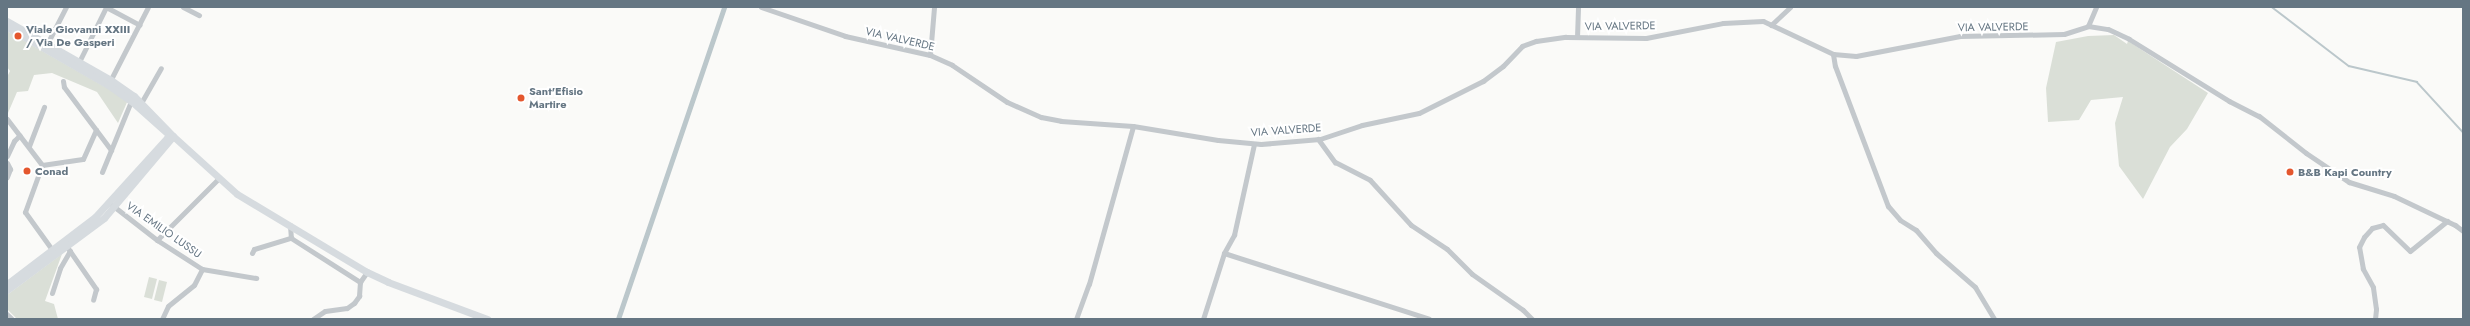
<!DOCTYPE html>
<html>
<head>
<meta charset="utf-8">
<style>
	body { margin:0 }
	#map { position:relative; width:2470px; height:326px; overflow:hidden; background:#fafaf8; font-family:Jost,sans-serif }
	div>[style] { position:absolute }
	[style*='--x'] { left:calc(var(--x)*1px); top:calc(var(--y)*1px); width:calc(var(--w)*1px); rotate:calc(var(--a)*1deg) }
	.green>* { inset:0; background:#dadfd7 }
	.stream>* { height:1.5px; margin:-0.75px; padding:0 0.75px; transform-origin:0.75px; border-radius:0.75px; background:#bbc7cb }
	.canal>* { height:4.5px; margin:-2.25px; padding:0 2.25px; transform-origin:2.25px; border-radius:2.25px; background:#bbc7cb }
	.minor>* { height:5px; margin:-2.5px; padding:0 2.5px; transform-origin:2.5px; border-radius:2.5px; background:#c3c8cc }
	.tertiary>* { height:6px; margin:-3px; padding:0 3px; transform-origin:3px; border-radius:3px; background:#c3c8cc }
	.secondary>* { height:7px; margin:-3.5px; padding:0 3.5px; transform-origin:3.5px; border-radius:3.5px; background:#d6dbdf }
	.dots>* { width:11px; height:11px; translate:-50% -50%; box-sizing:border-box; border:2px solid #fff; border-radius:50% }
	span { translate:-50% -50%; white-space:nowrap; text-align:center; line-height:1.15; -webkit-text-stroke:4px #fff; paint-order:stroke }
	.street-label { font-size:11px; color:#657683 }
	.poi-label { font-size:11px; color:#657683; font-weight:700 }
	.left { translate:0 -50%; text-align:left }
	.frame { position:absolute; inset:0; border:8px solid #657683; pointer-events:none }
</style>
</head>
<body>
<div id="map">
	<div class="green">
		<div style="clip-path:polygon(7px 31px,128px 100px,118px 123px,97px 92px,52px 73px,34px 75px,28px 91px,17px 92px,8px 113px,7px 77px,10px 71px,7px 67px)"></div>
		<div style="clip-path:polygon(2114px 35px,2127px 44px,2128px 41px,2208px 93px,2187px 129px,2170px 147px,2143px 199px,2119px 166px,2115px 123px,2123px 97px,2091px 100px,2079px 120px,2048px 122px,2046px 88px,2056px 42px,2088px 36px)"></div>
		<div style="clip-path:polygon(62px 254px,45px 301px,54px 304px,58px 319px,17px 319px,7px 309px,7px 295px)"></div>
		<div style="clip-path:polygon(149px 277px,157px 279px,152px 299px,144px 297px)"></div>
		<div style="clip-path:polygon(159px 280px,167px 282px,162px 302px,154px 300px)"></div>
	</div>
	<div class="stream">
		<div style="--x:2272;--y:7;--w:97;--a:37.5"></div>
		<div style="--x:2349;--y:66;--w:70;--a:13.2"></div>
		<div style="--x:2417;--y:82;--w:68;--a:47.4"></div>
	</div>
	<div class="canal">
		<div style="--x:618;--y:319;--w:330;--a:-71.2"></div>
	</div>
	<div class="minor">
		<div style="--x:106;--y:7;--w:38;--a:28"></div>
		<div style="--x:183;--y:7;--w:18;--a:27"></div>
		<div style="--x:761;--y:7;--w:89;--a:19"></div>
		<div style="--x:845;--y:36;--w:87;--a:12.6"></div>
		<div style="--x:930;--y:55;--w:24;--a:24"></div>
		<div style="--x:952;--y:65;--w:66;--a:33.9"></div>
		<div style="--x:1007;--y:102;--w:37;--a:24"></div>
		<div style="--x:1041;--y:117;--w:20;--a:11"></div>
		<div style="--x:1061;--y:121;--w:72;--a:4"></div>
		<div style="--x:1133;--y:126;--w:86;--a:9.4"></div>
		<div style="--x:1218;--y:140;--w:43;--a:5.3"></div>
		<div style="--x:1261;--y:144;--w:59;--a:-4.8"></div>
		<div style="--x:1320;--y:139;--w:44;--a:-18.4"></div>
		<div style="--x:1362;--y:125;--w:58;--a:-11.9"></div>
		<div style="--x:1419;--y:113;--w:72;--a:-26.6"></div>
		<div style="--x:1483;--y:81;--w:25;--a:-37"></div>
		<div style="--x:1503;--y:66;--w:28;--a:-46"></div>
		<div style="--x:1522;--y:46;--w:15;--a:-20"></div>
		<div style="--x:1536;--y:41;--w:30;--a:-8"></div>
		<div style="--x:1566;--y:37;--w:80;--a:0.7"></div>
		<div style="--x:1646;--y:38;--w:78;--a:-11"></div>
		<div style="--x:1723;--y:23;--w:40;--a:-2.9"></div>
		<div style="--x:1763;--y:21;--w:77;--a:25.2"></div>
		<div style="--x:1833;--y:54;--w:23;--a:5"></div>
		<div style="--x:1856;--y:56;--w:106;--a:-10.9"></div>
		<div style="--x:1960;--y:36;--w:104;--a:-1.1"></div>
		<div style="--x:2064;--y:34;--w:25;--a:-18"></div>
		<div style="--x:2088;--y:26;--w:20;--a:9"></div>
		<div style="--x:2108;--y:29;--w:23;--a:25"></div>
		<div style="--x:2129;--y:39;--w:118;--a:31.8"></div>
		<div style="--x:2229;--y:101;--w:34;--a:27"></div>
		<div style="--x:2259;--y:116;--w:60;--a:38.2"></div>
		<div style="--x:2306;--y:153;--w:52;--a:34"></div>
		<div style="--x:2349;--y:182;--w:47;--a:17.3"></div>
		<div style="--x:2394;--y:196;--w:68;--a:25.4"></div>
		<div style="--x:2455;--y:225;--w:10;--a:37"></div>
		<div style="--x:1771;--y:25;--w:26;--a:-43"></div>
		<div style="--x:2088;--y:26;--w:21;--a:-67"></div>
		<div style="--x:1577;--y:37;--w:30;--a:-88"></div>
		<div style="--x:46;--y:46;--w:44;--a:-62.9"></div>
		<div style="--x:1833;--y:54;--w:12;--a:81"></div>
		<div style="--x:1835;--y:66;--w:150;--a:69.3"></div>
		<div style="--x:1888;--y:206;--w:18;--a:49"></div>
		<div style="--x:1900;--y:220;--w:19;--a:32"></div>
		<div style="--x:1916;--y:230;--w:30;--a:49"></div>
		<div style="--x:1936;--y:253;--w:52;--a:41.1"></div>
		<div style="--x:1975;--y:287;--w:37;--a:59"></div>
		<div style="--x:930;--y:55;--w:48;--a:-85.2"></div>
		<div style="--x:78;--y:64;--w:64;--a:-63.8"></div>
		<div style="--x:63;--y:81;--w:6;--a:81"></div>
		<div style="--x:64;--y:87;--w:79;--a:53.3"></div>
		<div style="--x:109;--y:83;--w:85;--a:-62.8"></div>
		<div style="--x:141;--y:103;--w:40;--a:-60.3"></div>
		<div style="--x:7;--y:119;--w:58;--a:52.7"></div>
		<div style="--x:42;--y:165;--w:50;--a:109.9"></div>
		<div style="--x:25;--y:212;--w:48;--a:54.3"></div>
		<div style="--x:1318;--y:139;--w:29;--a:54"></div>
		<div style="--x:1335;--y:162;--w:39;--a:27"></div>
		<div style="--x:1370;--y:180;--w:61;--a:47.7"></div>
		<div style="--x:1411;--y:225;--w:43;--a:33.7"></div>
		<div style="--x:1447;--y:249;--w:35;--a:45"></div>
		<div style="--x:1472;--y:274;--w:62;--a:35.2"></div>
		<div style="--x:1523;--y:310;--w:13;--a:45"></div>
		<div style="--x:29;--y:146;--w:42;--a:-69"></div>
		<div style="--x:7;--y:156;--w:17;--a:-65"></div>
		<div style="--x:14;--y:141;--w:8;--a:-45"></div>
		<div style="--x:7;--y:163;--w:7;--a:63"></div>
		<div style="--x:10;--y:169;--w:9;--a:111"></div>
		<div style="--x:42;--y:165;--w:41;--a:-8.3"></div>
		<div style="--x:83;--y:159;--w:32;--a:-66"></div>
		<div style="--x:102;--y:172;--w:79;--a:-67.7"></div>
		<div style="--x:112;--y:205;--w:57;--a:37.9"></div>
		<div style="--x:157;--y:240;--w:54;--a:32.8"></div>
		<div style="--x:202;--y:269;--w:55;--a:9.5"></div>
		<div style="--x:290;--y:225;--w:13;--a:86"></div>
		<div style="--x:291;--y:238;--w:82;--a:32.5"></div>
		<div style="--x:157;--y:240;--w:86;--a:-45"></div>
		<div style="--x:65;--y:244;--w:55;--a:55.4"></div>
		<div style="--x:96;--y:289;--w:11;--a:105"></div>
		<div style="--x:252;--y:253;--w:4;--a:-63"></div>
		<div style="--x:254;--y:249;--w:39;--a:-17"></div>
		<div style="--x:1224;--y:253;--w:215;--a:17.8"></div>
		<div style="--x:52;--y:293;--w:26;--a:-72"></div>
		<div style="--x:60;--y:268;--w:20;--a:-60"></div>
		<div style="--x:162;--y:319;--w:14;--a:-65"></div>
		<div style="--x:168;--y:306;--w:33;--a:-39"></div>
		<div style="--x:194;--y:285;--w:18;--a:-63"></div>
		<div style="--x:313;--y:319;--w:14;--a:-34"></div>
		<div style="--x:325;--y:311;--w:22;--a:-8"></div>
		<div style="--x:347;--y:308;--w:9;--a:-36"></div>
		<div style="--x:354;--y:303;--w:9;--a:-54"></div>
		<div style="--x:359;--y:296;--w:14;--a:-86"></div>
		<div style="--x:360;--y:282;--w:12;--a:-55"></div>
		<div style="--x:1076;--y:319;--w:37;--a:-70"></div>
		<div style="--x:1089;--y:284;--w:164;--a:-74.4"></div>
		<div style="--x:1203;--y:319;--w:69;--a:-72.3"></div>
		<div style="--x:1224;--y:253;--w:21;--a:-61"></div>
		<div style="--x:1234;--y:235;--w:93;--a:-77.6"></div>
		<div style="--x:2375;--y:319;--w:10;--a:-84"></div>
		<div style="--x:2376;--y:309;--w:22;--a:-98"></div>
		<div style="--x:2373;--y:287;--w:21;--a:-119"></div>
		<div style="--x:2363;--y:269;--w:22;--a:-100"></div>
		<div style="--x:2359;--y:247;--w:11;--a:-63"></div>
		<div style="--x:2364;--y:237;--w:12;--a:-48"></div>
		<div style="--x:2372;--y:228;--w:11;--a:-15"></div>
		<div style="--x:2383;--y:225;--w:37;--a:44"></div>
		<div style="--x:2410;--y:251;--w:48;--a:-39"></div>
	</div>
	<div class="tertiary">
		<div style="--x:7;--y:315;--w:6;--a:45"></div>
	</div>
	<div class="secondary">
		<div style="--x:7;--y:21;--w:120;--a:29.6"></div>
		<div style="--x:111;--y:80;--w:28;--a:35"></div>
		<div style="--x:134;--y:96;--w:56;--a:45.7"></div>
		<div style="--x:173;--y:136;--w:86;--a:42.2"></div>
		<div style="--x:237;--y:194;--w:152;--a:31"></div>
		<div style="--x:367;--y:272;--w:23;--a:25"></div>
		<div style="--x:388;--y:282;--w:106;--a:20.5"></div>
		<div style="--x:7;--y:27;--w:116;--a:29.9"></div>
		<div style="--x:108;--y:85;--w:28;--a:35"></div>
		<div style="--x:131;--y:101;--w:48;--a:41.6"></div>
		<div style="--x:7;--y:284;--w:111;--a:-37.3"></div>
		<div style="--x:95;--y:217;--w:107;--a:-47.7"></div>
		<div style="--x:167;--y:138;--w:6;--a:-18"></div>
		<div style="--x:7;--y:290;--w:121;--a:-36.6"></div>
		<div style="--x:104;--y:218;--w:107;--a:-49.9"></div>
	</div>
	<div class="dots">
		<div style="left:18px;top:36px;background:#e4572e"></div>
		<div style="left:521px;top:98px;background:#e4572e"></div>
		<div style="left:27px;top:171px;background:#e4572e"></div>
		<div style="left:2290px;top:172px;background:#e4572e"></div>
	</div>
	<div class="street-label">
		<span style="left:1620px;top:26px;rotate:-1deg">VIA VALVERDE</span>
		<span style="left:1993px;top:27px;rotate:-1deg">VIA VALVERDE</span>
		<span style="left:900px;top:39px;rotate:13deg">VIA VALVERDE</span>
		<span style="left:1286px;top:130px;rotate:-4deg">VIA VALVERDE</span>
		<span style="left:164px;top:230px;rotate:35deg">VIA EMILIO LUSSU</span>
	</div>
	<div class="poi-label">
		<span class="left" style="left:26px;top:36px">Viale Giovanni XXIII<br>/ Via De Gasperi</span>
		<span class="left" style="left:529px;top:98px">Sant'Efisio<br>Martire</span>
		<span class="left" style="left:35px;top:171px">Conad</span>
		<span class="left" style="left:2298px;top:172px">B&amp;B Kapi Country</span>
	</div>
	<div class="frame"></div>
</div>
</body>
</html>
